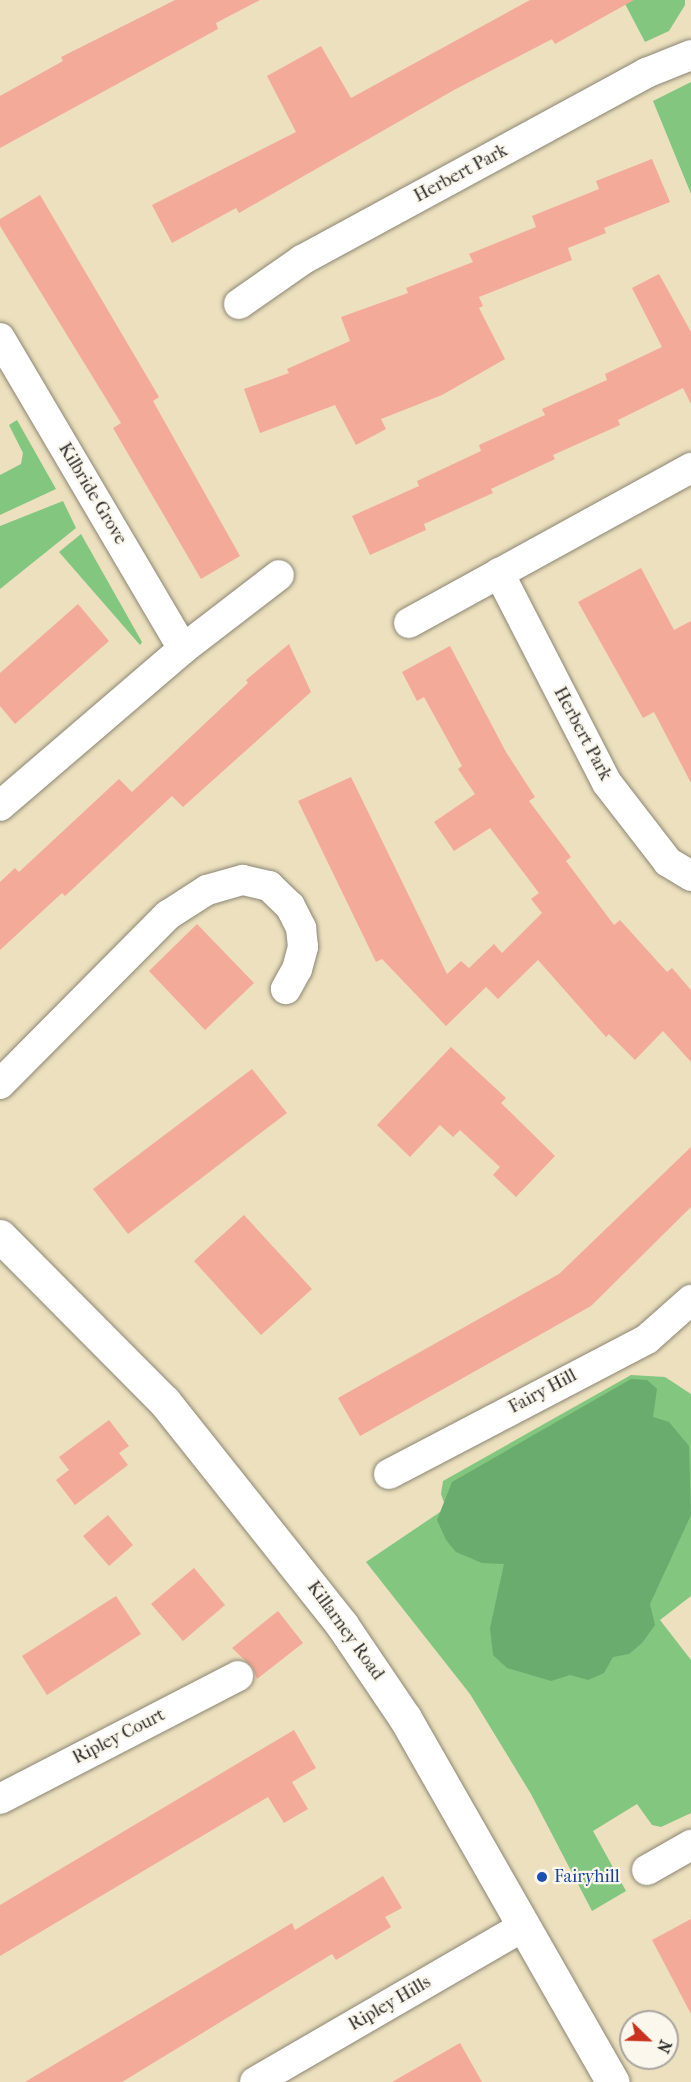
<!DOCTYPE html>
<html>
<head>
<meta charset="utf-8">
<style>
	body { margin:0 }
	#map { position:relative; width:691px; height:2082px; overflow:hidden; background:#ece0be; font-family:"IM FELL French Canon",serif }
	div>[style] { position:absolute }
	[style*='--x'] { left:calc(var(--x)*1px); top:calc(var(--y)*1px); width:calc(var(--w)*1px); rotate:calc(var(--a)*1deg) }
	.green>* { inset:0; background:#83c680 }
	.forest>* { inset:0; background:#6aab6e }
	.building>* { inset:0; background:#f4aa98 }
	.roads { filter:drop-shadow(0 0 2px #8c8674) drop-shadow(0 0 2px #8c8674) }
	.street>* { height:30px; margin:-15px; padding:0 15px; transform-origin:15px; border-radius:15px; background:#fff }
	.secondary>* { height:33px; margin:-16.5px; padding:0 16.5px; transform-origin:16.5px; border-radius:16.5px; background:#fff }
	.dots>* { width:16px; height:16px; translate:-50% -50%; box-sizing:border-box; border:3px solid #fbf7ec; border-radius:50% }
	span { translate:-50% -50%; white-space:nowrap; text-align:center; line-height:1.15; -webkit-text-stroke:4.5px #fbf7ec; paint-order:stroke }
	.street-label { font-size:18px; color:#2b2b2b }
	.transit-label { font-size:18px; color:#164399 }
	.left { translate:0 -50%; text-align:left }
	.north { position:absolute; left:619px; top:2010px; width:60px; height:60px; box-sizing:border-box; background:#fbf7ec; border:2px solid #a8a59f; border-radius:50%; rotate:113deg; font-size:16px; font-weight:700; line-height:24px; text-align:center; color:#2b2b2b }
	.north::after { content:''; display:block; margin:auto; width:21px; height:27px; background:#c8321e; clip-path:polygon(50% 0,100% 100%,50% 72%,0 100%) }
</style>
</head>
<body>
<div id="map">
	<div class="green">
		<div style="clip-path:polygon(623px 0,685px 0,685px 5px,669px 31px,645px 42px)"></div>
		<div style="clip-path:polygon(691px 82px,691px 194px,653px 101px)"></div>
		<div style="clip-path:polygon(17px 420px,56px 489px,0 515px,0 475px,21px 464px,23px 453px,9px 425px)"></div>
		<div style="clip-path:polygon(63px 501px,76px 528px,0 589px,0 526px)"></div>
		<div style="clip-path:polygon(81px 534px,142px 642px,140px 645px,59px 552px)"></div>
		<div style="clip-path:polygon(631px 1375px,665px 1377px,691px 1394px,691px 1596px,660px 1620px,691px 1660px,691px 1813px,661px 1827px,652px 1825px,637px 1804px,593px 1831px,626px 1891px,592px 1911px,531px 1794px,470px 1694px,366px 1562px,446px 1508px,441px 1494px,443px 1481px)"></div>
	</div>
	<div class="forest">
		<div style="clip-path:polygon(631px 1379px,647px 1380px,657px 1389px,653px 1417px,669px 1422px,689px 1446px,691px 1515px,650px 1604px,655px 1625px,642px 1643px,629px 1654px,613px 1657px,604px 1673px,588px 1680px,570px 1675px,551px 1681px,507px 1668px,493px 1655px,490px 1628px,504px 1564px,482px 1563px,456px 1552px,446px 1540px,437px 1520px,452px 1482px)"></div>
	</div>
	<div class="building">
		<div style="clip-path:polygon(175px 0,260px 0,216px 23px,218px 29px,0 148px,0 96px,63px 61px,61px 57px)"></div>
		<div style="clip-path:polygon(530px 0,634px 0,555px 44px,552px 39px,454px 90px,239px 213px,236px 208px,172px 243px,152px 205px,296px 132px,267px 76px,321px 46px,351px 98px)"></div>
		<div style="clip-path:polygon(652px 159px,670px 202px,604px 228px,606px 233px,568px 248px,572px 260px,479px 297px,483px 306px,479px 308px,505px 359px,442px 395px,381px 419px,386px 429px,356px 445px,335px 405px,260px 433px,244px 389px,289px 373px,287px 369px,350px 341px,341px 317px,408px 293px,406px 288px,473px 262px,469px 254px,536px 227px,532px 216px,599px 189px,596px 181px)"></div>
		<div style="clip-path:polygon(40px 195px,159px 397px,153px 401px,240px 556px,201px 579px,113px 428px,121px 423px,0 226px,0 219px)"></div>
		<div style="clip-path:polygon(659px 274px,691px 332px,691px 404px,683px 388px,618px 420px,620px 425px,553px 455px,555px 459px,491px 489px,493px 493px,424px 524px,426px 530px,370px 555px,352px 516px,419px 486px,417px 481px,481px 451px,479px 445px,545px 415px,542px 409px,607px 380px,605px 374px,662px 347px,632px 288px)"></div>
		<div style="clip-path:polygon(641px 568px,674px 630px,691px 621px,691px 783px,654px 712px,643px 718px,578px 602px)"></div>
		<div style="clip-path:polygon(78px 604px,109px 641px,15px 724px,0 706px,0 673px)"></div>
		<div style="clip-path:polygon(289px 644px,311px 692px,183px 807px,172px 796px,65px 896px,62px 893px,0 950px,0 882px,15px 868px,19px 872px,119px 779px,132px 792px,248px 683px,246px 680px)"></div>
		<div style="clip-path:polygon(450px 646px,506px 752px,535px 797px,529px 801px,571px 857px,566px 861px,614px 925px,620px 920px,667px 972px,672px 968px,691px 990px,691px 1062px,663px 1031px,635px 1060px,609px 1034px,606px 1037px,538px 960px,498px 999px,486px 987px,446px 1026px,382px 959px,376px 962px,298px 801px,351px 777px,447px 974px,461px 961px,469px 968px,494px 944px,502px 953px,542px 913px,531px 899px,539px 893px,490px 828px,454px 851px,434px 822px,475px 794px,458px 769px,462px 766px,424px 697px,417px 701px,402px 672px)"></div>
		<div style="clip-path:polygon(197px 924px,254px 983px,205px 1030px,149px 971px)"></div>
		<div style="clip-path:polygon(451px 1047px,506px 1098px,501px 1103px,555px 1156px,516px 1197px,493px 1175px,500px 1167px,460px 1130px,453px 1137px,440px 1125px,410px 1157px,377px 1125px)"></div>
		<div style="clip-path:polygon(252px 1069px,287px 1113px,128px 1234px,93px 1189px)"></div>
		<div style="clip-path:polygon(691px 1147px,691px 1207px,591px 1306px,360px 1436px,338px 1398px,559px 1274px)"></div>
		<div style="clip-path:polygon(244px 1215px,312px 1289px,261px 1335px,194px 1261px)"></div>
		<div style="clip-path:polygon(109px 1420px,129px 1446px,119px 1453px,128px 1465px,75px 1505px,56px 1480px,69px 1470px,59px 1457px)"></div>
		<div style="clip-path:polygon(108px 1515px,133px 1545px,109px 1566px,83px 1536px)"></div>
		<div style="clip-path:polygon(194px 1568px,225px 1605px,183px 1641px,151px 1604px)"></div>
		<div style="clip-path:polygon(116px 1596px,141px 1634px,47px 1695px,22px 1656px)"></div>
		<div style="clip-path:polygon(278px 1611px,303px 1643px,257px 1679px,253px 1668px,232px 1648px)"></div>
		<div style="clip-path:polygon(294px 1730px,316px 1768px,292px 1782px,308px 1809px,284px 1823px,268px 1797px,0 1956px,0 1905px)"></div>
		<div style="clip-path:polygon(383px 1876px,402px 1908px,385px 1917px,391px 1927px,336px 1960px,332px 1954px,122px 2082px,25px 2082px,292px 1923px,295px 1930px)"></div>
		<div style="clip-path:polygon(691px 1919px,691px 2014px,652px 1940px)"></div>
		<div style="clip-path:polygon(460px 2043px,482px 2082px,392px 2082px)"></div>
	</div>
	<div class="roads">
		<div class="street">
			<div style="--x:239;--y:304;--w:77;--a:-34.9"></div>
			<div style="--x:302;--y:260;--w:392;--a:-28.5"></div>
			<div style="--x:646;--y:73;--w:48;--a:-21.8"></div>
			<div style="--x:0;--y:338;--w:361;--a:59.5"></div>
			<div style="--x:183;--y:649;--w:241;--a:139.4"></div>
			<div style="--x:499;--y:573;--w:236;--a:62.8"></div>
			<div style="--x:607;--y:783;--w:100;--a:52.3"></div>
			<div style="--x:668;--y:862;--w:27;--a:31"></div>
			<div style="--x:409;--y:623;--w:322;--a:-28.8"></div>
			<div style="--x:183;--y:649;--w:121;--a:-37.6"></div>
			<div style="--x:0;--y:1084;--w:238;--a:-45.2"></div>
			<div style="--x:168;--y:915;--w:46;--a:-32.7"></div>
			<div style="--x:207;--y:890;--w:37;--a:-16"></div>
			<div style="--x:243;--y:880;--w:27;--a:13"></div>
			<div style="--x:269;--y:886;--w:29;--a:44"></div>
			<div style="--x:290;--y:906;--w:25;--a:63"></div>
			<div style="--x:301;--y:928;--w:19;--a:84"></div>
			<div style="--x:303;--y:947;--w:23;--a:105"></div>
			<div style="--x:297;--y:969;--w:23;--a:119"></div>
			<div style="--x:389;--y:1474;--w:291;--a:-27.6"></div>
			<div style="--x:647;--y:1339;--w:59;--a:-41.6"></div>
			<div style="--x:0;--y:1799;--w:268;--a:-27.3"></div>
			<div style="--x:647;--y:1870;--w:51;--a:-29.6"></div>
			<div style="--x:255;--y:2082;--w:311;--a:-30.1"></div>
		</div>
		<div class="secondary">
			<div style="--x:0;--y:1236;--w:233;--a:45.2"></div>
			<div style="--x:164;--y:1401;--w:286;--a:51.5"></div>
			<div style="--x:342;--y:1625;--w:112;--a:55.9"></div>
			<div style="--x:405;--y:1718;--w:419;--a:60.3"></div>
		</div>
	</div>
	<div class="dots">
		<div style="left:542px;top:1877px;background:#1a4fb4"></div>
	</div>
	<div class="street-label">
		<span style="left:461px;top:174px;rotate:-28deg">Herbert Park</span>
		<span style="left:92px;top:494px;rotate:59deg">Kilbride Grove</span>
		<span style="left:582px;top:734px;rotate:62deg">Herbert Park</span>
		<span style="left:543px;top:1392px;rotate:-28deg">Fairy Hill</span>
		<span style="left:345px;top:1631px;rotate:54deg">Killarney Road</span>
		<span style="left:119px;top:1737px;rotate:-27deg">Ripley Court</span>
		<span style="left:390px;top:2004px;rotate:-30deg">Ripley Hills</span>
	</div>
	<div class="transit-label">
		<span class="left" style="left:554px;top:1877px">Fairyhill</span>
	</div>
	<div class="north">N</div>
</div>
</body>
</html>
